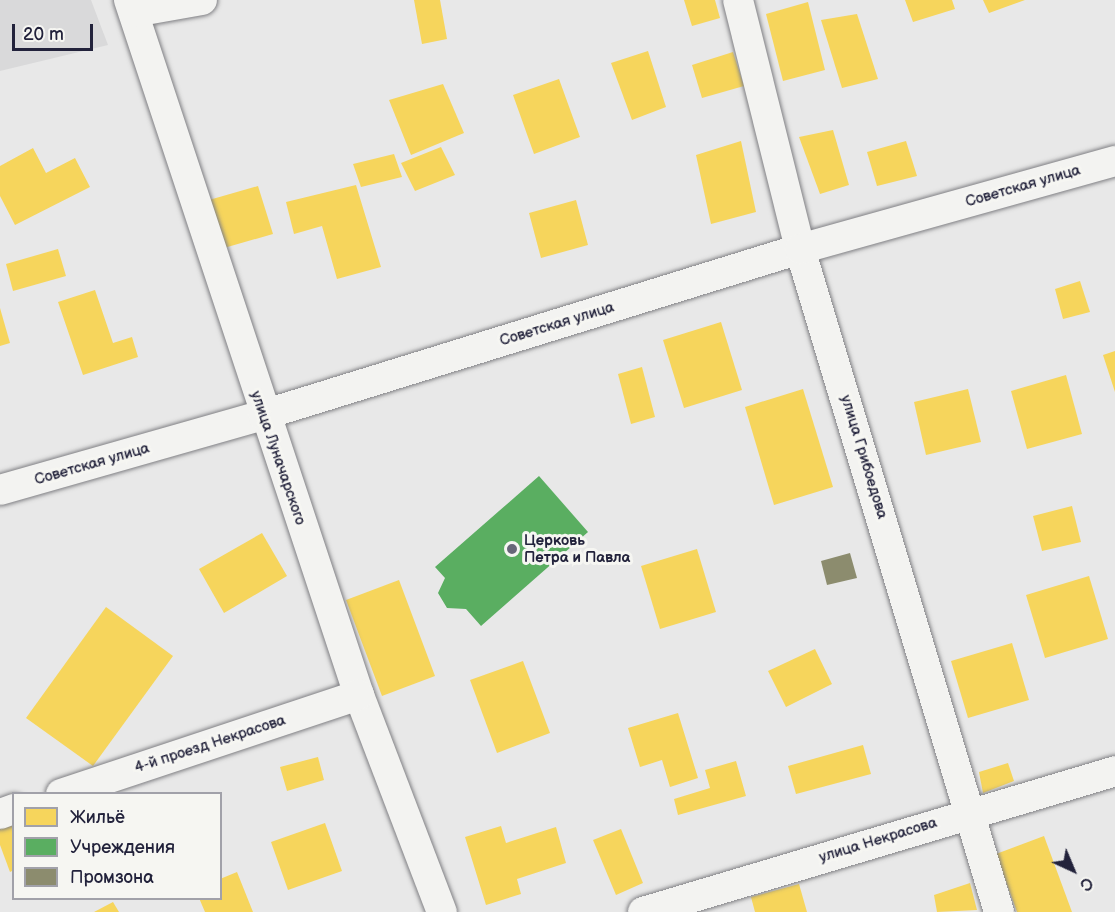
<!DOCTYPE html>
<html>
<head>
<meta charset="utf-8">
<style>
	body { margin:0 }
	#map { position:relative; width:1115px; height:912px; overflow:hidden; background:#e8e8e8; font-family:"Balsamiq Sans",sans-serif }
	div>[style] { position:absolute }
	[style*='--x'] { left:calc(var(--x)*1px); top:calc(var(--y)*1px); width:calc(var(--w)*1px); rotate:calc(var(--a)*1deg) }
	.green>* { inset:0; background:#d9d9da }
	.homes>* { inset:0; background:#f6d55c }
	.public>* { inset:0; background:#5aae61 }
	.industry>* { inset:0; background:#8c8c6e }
	.roads { filter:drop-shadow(0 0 2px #808084) drop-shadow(0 0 2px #808084) }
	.minor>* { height:30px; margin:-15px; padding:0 15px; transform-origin:15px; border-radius:15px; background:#f3f3f1 }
	.dots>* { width:16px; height:16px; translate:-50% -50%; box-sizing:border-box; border:3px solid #f6f6f2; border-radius:50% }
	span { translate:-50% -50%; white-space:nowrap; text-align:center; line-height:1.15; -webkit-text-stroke:6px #f6f6f2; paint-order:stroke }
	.street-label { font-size:15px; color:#22223b }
	.poi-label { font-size:15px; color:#22223b; font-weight:700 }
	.left { translate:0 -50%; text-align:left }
	.legend { position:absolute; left:12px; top:792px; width:210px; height:108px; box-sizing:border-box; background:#f6f6f2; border:2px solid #a1a1a9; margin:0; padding:8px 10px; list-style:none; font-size:18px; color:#22223b }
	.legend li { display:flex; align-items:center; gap:12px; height:30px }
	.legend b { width:30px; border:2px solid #a1a1a9 }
	.north { position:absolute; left:1043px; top:840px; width:60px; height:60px; -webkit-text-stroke:4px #f6f6f2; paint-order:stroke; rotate:136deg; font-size:16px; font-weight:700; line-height:24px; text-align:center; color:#22223b }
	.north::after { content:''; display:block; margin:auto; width:21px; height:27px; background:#22223b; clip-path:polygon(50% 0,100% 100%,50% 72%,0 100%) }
	.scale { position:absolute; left:12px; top:24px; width:81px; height:27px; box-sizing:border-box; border:3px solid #22223b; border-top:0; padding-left:8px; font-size:18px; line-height:21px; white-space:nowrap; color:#22223b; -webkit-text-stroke:4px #f6f6f2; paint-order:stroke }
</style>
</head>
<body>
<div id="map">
	<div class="green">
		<div style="clip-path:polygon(0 0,91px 0,108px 45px,0 71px)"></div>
	</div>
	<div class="homes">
		<div style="clip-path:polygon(414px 0,440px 0,447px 39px,422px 44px)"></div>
		<div style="clip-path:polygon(684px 0,715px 0,720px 18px,692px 26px)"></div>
		<div style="clip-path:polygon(905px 0,952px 0,955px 9px,913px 22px)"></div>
		<div style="clip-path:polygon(983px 0,1025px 0,989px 13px)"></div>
		<div style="clip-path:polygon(808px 2px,825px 70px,783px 81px,766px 14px)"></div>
		<div style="clip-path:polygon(857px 14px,878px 79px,842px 88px,821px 20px)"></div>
		<div style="clip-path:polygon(648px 51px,666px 107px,632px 120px,611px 63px)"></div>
		<div style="clip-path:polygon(733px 52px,744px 86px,702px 98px,692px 65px)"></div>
		<div style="clip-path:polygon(559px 79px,580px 137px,534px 154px,513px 95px)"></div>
		<div style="clip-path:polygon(443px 84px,464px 133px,411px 155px,389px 100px)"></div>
		<div style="clip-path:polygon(833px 130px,849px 185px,820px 194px,799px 137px)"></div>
		<div style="clip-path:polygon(741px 141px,756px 212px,711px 224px,696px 155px)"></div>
		<div style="clip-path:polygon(906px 141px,917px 176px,877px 186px,867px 152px)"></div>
		<div style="clip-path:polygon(441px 147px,455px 175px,415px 191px,401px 163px)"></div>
		<div style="clip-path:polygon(33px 148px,46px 173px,75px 158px,90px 187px,15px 225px,0 196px,0 166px)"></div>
		<div style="clip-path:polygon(394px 154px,402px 177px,361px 187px,353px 164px)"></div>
		<div style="clip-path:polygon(356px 185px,381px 267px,337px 279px,322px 226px,294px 234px,286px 202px)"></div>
		<div style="clip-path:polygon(258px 186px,273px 234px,224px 248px,209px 200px)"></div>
		<div style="clip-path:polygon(576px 200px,588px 245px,541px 258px,529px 213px)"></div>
		<div style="clip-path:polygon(58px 249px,66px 276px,13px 291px,6px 264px)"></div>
		<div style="clip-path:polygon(1080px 281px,1090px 312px,1063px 319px,1055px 289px)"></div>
		<div style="clip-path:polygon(95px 290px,113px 343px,132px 337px,138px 357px,83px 375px,58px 302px)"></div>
		<div style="clip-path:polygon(0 308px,10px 343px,0 346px)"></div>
		<div style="clip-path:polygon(721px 322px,742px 390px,684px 408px,663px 340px)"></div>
		<div style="clip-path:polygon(1115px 351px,1115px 392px,1103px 355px)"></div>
		<div style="clip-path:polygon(642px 367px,655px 417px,631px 424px,618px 374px)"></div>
		<div style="clip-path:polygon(1066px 375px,1082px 434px,1027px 449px,1011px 391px)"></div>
		<div style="clip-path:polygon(803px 389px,833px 487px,774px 505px,745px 407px)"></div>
		<div style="clip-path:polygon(968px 389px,981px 442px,926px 455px,914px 402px)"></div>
		<div style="clip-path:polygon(1072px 506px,1081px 542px,1042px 551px,1033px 516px)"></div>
		<div style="clip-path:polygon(262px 533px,287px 576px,224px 613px,199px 569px)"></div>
		<div style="clip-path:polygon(697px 549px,716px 612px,660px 629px,641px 566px)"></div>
		<div style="clip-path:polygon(1089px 576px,1108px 639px,1045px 658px,1026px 595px)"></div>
		<div style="clip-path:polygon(399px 580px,435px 676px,382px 696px,346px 600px)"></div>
		<div style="clip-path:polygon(106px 607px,173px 656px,93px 766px,26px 718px)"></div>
		<div style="clip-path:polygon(1012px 643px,1029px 700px,968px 718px,951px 661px)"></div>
		<div style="clip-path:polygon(815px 649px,832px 684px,786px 707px,768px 671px)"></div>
		<div style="clip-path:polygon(523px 661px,550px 733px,497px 753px,470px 680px)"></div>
		<div style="clip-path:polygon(678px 713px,698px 778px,670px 787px,662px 760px,640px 767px,628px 728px)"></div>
		<div style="clip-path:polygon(863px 745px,871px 774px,796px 794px,788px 766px)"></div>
		<div style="clip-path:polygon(318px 757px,324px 780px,287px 791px,280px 767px)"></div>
		<div style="clip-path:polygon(736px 761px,746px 796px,678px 815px,674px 799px,710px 788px,705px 770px)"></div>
		<div style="clip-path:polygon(1008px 763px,1014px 781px,983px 793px,979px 772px)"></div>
		<div style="clip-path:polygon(325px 823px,342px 871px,288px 890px,271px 842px)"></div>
		<div style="clip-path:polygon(14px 824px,14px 870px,10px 872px,0 845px,0 829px)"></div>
		<div style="clip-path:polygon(501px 826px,506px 843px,556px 827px,566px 863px,517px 879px,521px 894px,486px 905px,465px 837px)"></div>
		<div style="clip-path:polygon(621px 829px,643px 883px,616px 895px,593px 840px)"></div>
		<div style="clip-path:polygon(1044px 836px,1072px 912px,1017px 912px,996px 854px)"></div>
		<div style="clip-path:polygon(237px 872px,253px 912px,205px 912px,199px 898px,220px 898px,220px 879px)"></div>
		<div style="clip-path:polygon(970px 883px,977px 910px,937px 912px,934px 895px)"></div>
		<div style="clip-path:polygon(799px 884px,807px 912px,755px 912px,751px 897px)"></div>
		<div style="clip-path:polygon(113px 902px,119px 912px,94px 912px)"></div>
	</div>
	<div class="public">
		<div style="clip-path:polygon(539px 476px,588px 532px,481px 626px,466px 609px,447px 608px,438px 593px,445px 578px,435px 567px)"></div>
	</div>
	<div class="industry">
		<div style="clip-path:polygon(850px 553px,857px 578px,827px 585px,821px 561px)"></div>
	</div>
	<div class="roads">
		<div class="minor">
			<div style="--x:129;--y:0;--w:732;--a:71.69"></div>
			<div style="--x:359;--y:695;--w:232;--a:69.1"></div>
			<div style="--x:738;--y:0;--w:257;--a:76"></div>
			<div style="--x:800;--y:249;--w:692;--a:73.29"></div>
			<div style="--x:134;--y:12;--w:69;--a:-10"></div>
			<div style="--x:0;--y:490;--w:273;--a:-15.9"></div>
			<div style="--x:263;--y:415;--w:562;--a:-17.18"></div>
			<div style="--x:800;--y:249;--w:327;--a:-15.6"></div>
			<div style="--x:61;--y:794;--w:314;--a:-18.4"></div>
			<div style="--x:0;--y:814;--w:15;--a:-20"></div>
			<div style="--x:643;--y:912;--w:493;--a:-16.6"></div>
		</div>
	</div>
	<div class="dots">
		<div style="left:512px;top:549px;background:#676778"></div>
	</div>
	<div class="street-label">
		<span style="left:1023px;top:186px;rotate:-16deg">Советская улица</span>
		<span style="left:557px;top:324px;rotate:-17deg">Советская улица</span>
		<span style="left:864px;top:457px;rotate:73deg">улица Грибоедова</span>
		<span style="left:278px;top:458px;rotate:71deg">улица Луначарского</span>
		<span style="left:92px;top:464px;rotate:-16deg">Советская улица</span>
		<span style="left:210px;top:744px;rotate:-18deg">4-й проезд Некрасова</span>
		<span style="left:878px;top:840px;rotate:-17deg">улица Некрасова</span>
	</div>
	<div class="poi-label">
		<span class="left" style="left:524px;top:549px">Церковь<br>Петра и Павла</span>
	</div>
	<ul class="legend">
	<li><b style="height:16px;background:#f6d55c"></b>Жильё</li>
	<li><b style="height:16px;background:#5aae61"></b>Учреждения</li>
	<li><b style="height:16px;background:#8c8c6e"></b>Промзона</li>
	</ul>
	<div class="north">С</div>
	<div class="scale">20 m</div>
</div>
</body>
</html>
